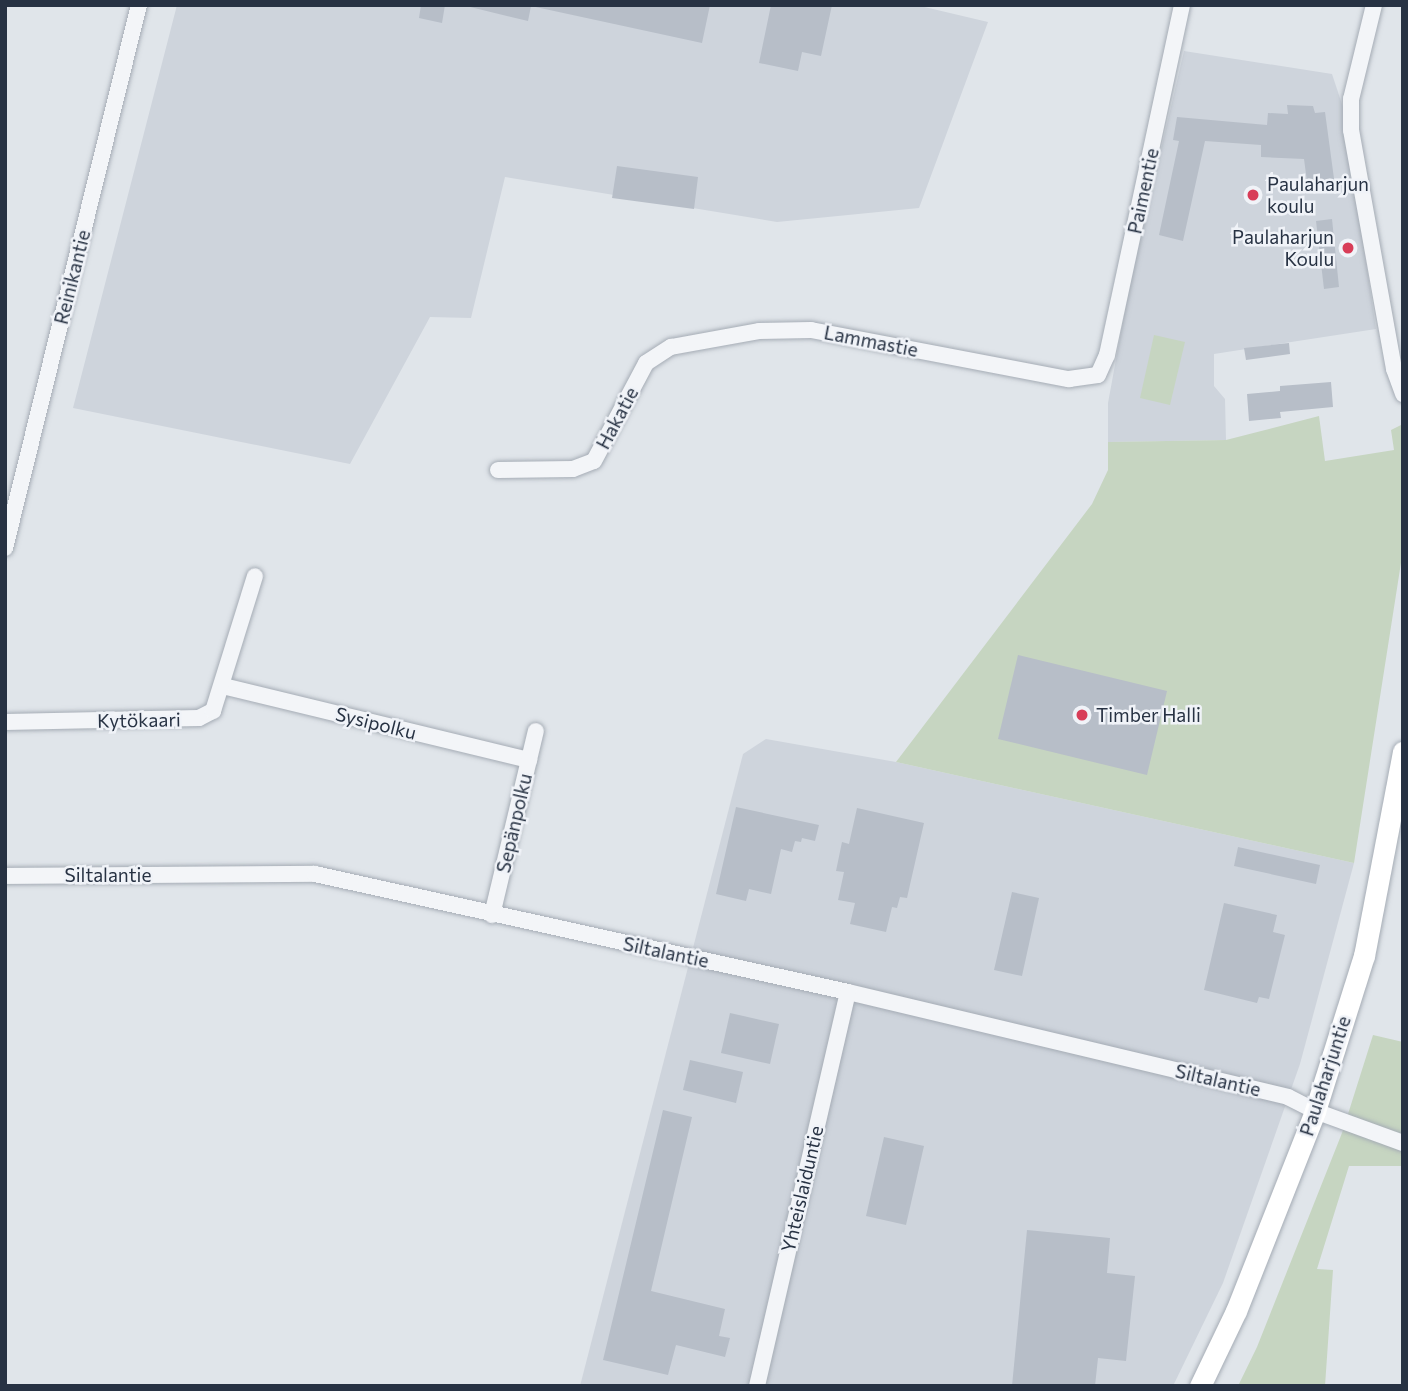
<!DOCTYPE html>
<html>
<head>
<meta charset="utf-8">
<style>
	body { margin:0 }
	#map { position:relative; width:1408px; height:1391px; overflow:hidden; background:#e0e5ea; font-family:Commissioner,sans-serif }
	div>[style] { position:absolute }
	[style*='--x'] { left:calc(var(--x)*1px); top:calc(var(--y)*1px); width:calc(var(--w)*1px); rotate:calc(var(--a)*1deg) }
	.built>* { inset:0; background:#ced4dc }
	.green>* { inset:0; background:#c6d5c1 }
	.building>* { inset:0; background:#b7bec8 }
	.roads { filter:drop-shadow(0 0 2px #a5acb5) drop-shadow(0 0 2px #a5acb5) }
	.minor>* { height:16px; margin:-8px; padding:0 8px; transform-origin:8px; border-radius:8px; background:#f3f5f8 }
	.secondary>* { height:21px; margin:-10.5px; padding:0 10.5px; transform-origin:10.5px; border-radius:10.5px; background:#fff }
	.dots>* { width:19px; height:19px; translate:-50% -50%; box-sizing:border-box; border:4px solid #f0f3f8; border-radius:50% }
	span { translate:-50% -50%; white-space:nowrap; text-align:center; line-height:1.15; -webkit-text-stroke:5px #f0f3f8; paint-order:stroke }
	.poi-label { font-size:19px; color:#273243 }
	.left { translate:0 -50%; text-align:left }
	.right { translate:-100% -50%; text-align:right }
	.street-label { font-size:19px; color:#273243 }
	.frame { position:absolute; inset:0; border:7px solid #273243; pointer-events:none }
</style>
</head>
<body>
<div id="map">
	<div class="built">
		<div style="clip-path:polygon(177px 5px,916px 5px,988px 22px,919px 208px,777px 222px,505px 177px,471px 318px,430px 317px,350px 464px,73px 408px)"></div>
		<div style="clip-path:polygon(1184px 51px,1332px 74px,1343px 107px,1376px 329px,1214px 354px,1214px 386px,1225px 399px,1226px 440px,1108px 442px,1108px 403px,1130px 283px)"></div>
		<div style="clip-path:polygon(766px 739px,896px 762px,1354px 863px,1300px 1064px,1223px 1283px,1173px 1386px,580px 1386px,743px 754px)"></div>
	</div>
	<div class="green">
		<div style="clip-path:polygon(1154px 335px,1185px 342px,1170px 405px,1140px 398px)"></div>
		<div style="clip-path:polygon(1319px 416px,1325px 461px,1394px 450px,1391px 430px,1403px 424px,1403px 550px,1354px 863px,896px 762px,1092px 504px,1108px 470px,1108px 442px,1226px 440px)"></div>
		<div style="clip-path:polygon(1373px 1035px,1403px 1042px,1403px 1166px,1349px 1166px,1317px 1269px,1333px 1270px,1325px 1386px,1238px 1386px,1257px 1347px,1342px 1133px)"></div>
	</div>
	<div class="building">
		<div style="clip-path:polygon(421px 5px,445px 5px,442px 23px,419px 18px)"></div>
		<div style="clip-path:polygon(462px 5px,710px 5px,702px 43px,531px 6px,528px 21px)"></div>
		<div style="clip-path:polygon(771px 5px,832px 5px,821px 56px,802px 52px,798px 71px,759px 63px)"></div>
		<div style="clip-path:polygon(1287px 105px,1313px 106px,1315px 113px,1325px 112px,1335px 186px,1308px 189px,1304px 159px,1261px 157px,1261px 145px,1205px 141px,1183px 241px,1159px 235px,1179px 141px,1173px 140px,1177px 117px,1267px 125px,1268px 113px,1288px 114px)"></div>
		<div style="clip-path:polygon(617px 166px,698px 177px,694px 209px,612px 198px)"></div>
		<div style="clip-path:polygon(1332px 219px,1339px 287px,1324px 289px,1316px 221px)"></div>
		<div style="clip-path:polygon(1289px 343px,1290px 354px,1246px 360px,1244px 348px)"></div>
		<div style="clip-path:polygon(1331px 382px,1333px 407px,1280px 412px,1281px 418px,1249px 421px,1247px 394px,1280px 391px,1280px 386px)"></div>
		<div style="clip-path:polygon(1018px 655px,1167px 691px,1147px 775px,998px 739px)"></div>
		<div style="clip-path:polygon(736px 807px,819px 825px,815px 841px,802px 838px,801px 842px,795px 841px,792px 852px,781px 849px,771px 894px,749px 889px,746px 901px,716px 894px)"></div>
		<div style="clip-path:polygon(857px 808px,924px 823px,907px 898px,900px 897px,897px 908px,892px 907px,886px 932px,850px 924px,855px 903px,838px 900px,844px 872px,836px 871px,842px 842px,849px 844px)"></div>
		<div style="clip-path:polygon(1238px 847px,1320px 865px,1316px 884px,1234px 866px)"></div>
		<div style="clip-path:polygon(1012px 892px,1039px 898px,1022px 976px,994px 970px)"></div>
		<div style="clip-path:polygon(1224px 903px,1277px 915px,1273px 932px,1285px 935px,1269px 999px,1259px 997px,1257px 1003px,1204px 990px)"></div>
		<div style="clip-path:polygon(730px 1013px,779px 1024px,770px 1064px,721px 1053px)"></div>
		<div style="clip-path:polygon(690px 1060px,743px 1072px,736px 1103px,683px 1090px)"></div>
		<div style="clip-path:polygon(663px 1110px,692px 1117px,651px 1291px,725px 1309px,719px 1336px,730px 1338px,725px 1357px,676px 1345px,668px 1375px,603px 1360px)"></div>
		<div style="clip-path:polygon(884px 1137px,924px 1146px,906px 1225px,866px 1216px)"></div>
		<div style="clip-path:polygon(1027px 1230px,1110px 1238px,1107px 1273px,1135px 1276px,1126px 1361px,1098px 1358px,1095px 1386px,1012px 1386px)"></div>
	</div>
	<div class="roads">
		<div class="minor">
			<div style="--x:1374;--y:5;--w:97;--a:103.7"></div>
			<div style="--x:1351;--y:99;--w:31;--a:90"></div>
			<div style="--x:1351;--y:130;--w:243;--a:79.8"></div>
			<div style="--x:1394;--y:369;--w:27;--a:70"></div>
			<div style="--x:498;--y:470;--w:75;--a:-0.8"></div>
			<div style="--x:573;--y:469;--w:22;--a:-21"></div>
			<div style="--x:594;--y:461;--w:111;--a:-62"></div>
			<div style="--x:646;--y:363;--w:30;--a:-33"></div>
			<div style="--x:671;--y:347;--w:89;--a:-10.3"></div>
			<div style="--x:759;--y:331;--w:52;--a:-1.1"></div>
			<div style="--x:811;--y:330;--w:263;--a:10.8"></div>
			<div style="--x:1069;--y:379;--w:29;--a:-8"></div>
			<div style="--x:1098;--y:375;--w:22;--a:-66"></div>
			<div style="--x:1107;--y:355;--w:358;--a:-77.9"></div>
			<div style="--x:5;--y:548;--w:559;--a:-76.14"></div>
			<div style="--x:223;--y:686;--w:315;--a:13.6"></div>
			<div style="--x:5;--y:722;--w:194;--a:-1.2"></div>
			<div style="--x:199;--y:718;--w:16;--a:-27"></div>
			<div style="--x:213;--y:711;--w:141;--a:-72.7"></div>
			<div style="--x:5;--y:876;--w:310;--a:-0.4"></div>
			<div style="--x:315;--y:874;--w:546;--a:12.48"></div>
			<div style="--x:848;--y:992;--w:452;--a:13.4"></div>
			<div style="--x:1288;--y:1097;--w:30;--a:27"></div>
			<div style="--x:1315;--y:1111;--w:94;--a:20"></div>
			<div style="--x:492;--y:915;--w:189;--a:-76.6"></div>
			<div style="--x:757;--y:1386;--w:404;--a:-77"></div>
		</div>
		<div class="secondary">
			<div style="--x:1200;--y:1386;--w:83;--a:-64.4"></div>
			<div style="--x:1236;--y:1311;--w:215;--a:-68.4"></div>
			<div style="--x:1315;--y:1111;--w:163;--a:-72.5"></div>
			<div style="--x:1364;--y:956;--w:208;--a:-79.2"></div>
		</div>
	</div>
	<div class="dots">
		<div style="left:1253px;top:195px;background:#d83d58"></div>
		<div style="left:1348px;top:248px;background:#d83d58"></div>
		<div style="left:1082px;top:715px;background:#d83d58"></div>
	</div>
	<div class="poi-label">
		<span class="left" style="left:1267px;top:195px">Paulaharjun<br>koulu</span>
		<span class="right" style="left:1334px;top:248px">Paulaharjun<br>Koulu</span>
		<span class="left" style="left:1096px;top:715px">Timber Halli</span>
	</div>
	<div class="street-label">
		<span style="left:1143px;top:191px;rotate:-78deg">Paimentie</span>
		<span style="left:72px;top:277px;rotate:-76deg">Reinikantie</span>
		<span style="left:871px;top:341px;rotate:11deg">Lammastie</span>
		<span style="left:617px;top:418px;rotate:-62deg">Hakatie</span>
		<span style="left:139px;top:720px;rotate:-1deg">Kytökaari</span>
		<span style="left:376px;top:723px;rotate:14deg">Sysipolku</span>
		<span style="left:514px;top:823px;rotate:-77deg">Sepänpolku</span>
		<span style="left:108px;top:875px">Siltalantie</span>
		<span style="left:666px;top:952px;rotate:12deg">Siltalantie</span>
		<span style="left:1325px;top:1076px;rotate:-72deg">Paulaharjuntie</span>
		<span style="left:1218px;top:1080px;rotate:13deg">Siltalantie</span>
		<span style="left:802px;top:1189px;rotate:-77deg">Yhteislaiduntie</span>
	</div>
	<div class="frame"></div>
</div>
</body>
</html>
